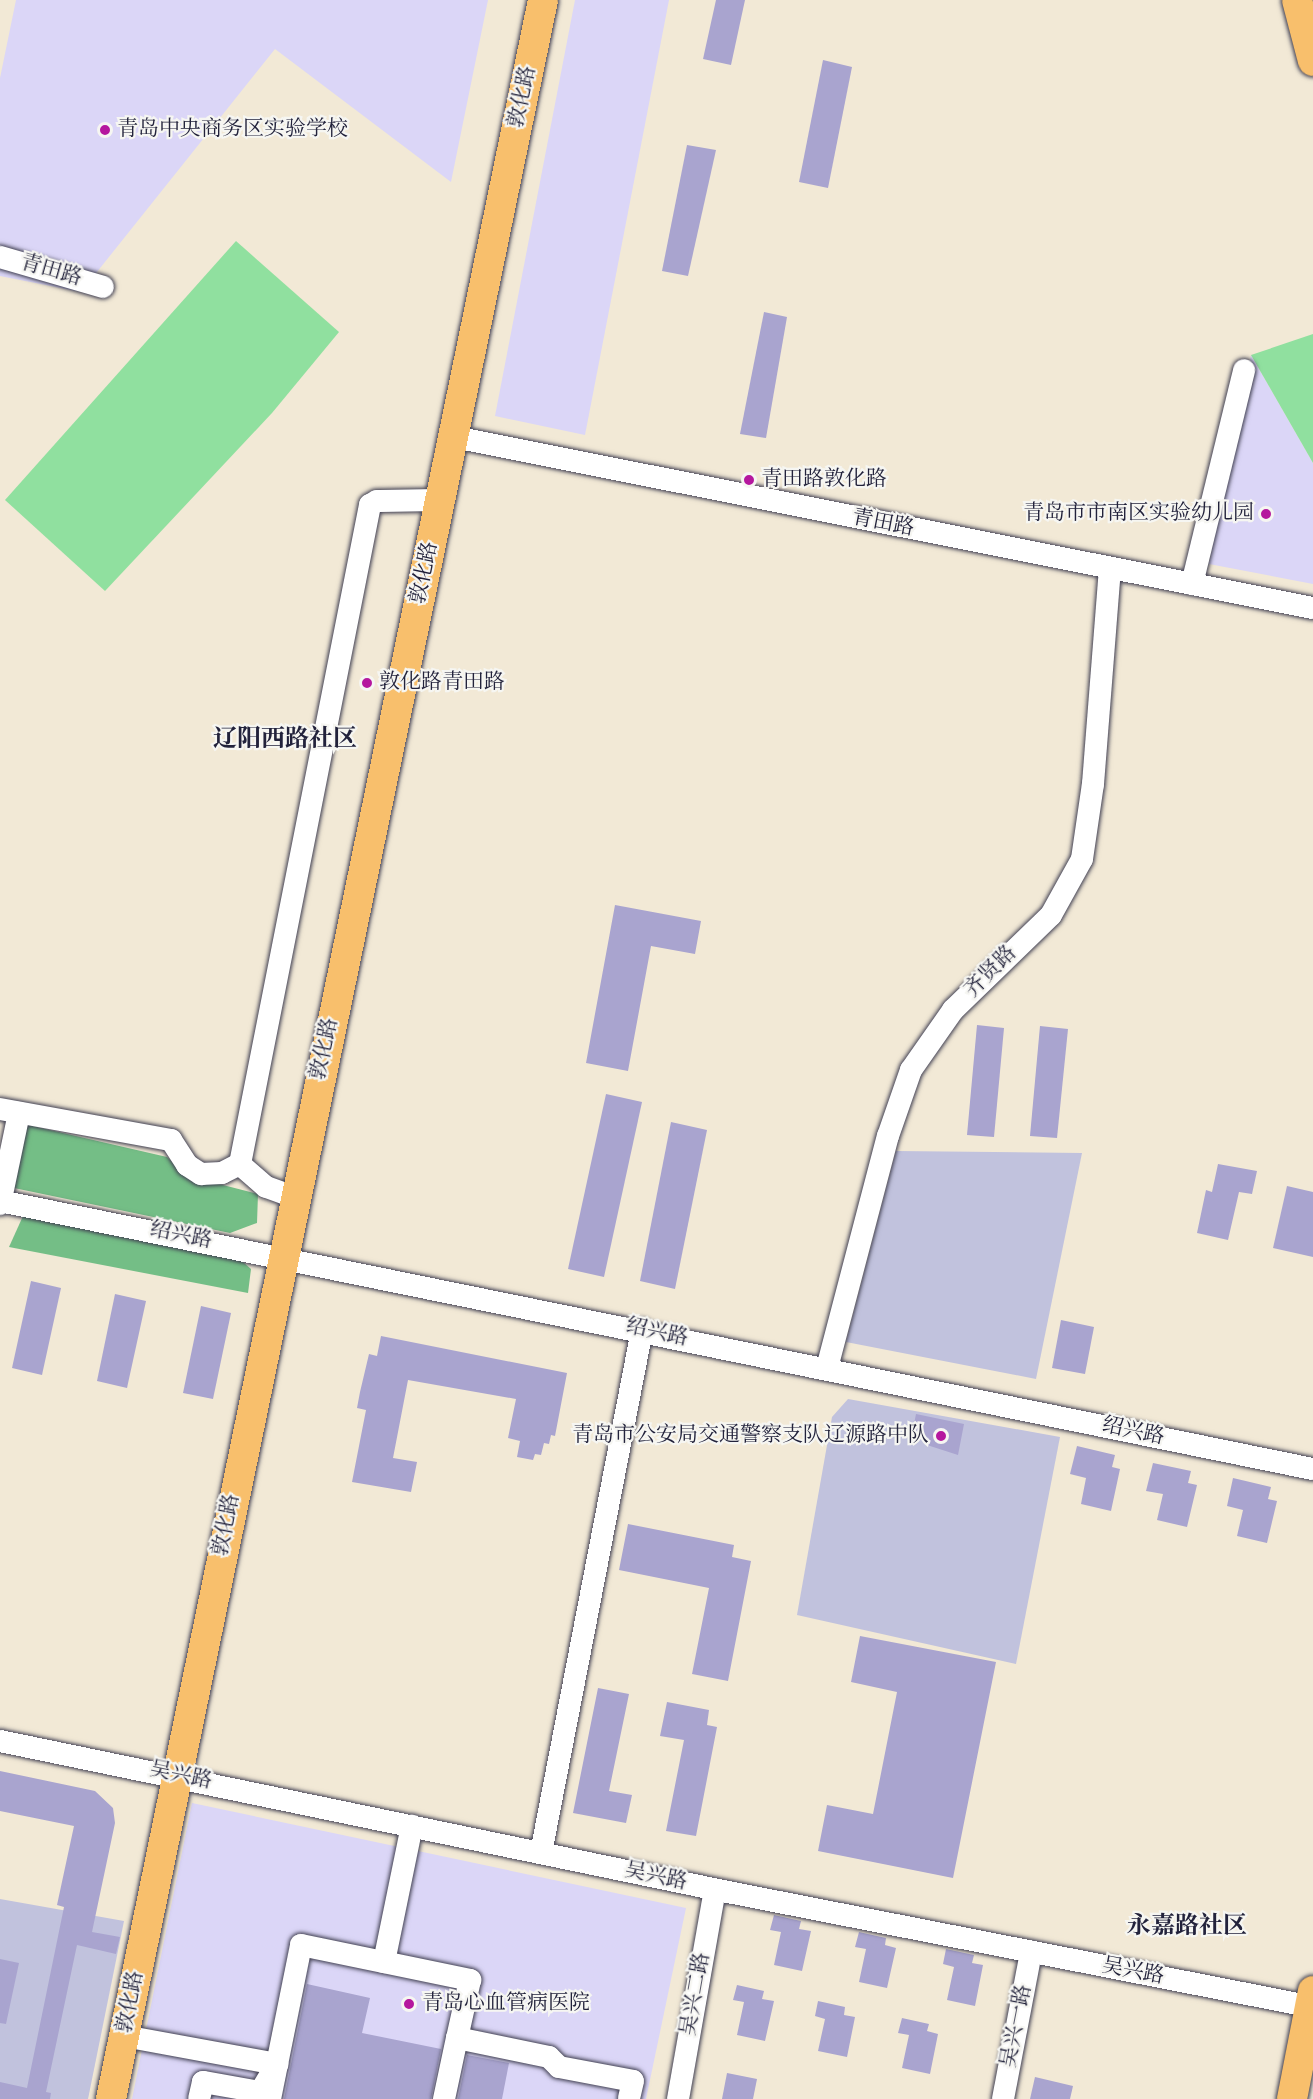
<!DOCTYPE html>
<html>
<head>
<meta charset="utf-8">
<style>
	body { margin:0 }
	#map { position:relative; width:1313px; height:2099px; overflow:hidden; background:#f2e9d6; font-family:"IM FELL English","Noto Serif SC",serif }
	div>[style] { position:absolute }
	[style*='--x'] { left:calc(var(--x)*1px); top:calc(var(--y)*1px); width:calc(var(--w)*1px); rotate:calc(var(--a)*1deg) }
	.built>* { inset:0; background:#dbd6f7 }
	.industrial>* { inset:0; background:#c1c2dd }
	.green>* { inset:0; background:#90e09f }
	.forest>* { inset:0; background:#74be86 }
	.building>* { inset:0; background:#a9a4cf }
	.roads { filter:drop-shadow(0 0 2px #414052) drop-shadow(0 0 2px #414052) }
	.minor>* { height:22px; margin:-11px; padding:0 11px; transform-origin:11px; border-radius:11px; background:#fff }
	.major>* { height:30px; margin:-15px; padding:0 15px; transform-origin:15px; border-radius:15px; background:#f8bf6c }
	.dots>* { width:16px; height:16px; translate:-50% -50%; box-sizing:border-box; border:3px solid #f6f6f2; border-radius:50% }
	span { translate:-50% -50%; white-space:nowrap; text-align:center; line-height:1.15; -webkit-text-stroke:4.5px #f6f6f2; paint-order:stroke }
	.street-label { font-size:21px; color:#22223b }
	.poi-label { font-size:21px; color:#22223b }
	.left { translate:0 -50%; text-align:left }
	.right { translate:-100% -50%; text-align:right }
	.quarter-label { font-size:24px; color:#22223b; font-weight:700 }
</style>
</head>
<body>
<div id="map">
	<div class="built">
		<div style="clip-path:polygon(16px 0,488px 0,451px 182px,275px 49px,81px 292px,0 276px,0 78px)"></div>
		<div style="clip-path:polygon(575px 0,669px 0,585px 435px,495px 416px)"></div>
		<div style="clip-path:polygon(1251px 355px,1313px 463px,1313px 584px,1209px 564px)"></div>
		<div style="clip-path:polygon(192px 1803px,686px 1908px,646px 2099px,132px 2099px)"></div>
	</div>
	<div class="industrial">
		<div style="clip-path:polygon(896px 1151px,1082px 1153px,1036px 1379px,846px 1342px)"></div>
		<div style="clip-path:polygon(848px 1399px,1060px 1437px,1016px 1664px,797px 1615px,832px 1417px)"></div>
		<div style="clip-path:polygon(0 1899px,124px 1921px,88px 2099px,0 2099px)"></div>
	</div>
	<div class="green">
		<div style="clip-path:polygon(236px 241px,339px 332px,272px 413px,105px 591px,5px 500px)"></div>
		<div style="clip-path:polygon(1313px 334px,1313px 463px,1251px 355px)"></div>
	</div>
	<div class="forest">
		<div style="clip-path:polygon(24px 1124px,167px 1157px,188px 1176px,258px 1194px,257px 1223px,230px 1233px,14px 1188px)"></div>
		<div style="clip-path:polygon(23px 1216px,234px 1254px,251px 1269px,248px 1293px,9px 1247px)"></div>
	</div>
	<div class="building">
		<div style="clip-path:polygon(716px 0,745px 0,731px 65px,703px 59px)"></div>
		<div style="clip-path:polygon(823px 60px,852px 67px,828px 188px,799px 182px)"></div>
		<div style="clip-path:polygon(687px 145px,716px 150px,688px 276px,662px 271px)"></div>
		<div style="clip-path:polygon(764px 312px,787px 317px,766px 438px,740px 434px)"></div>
		<div style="clip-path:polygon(615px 905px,701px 921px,695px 954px,651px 946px,628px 1071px,586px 1063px)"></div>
		<div style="clip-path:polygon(977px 1025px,1004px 1028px,994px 1137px,967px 1135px)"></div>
		<div style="clip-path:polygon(1040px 1026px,1068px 1029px,1057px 1138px,1030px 1136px)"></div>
		<div style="clip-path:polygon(606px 1094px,642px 1102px,604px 1277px,568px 1269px)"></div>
		<div style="clip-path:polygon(671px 1122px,707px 1130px,675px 1289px,640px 1281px)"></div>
		<div style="clip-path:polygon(1218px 1164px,1257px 1171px,1252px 1194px,1239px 1192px,1228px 1240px,1197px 1233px,1206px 1190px,1212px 1192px)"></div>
		<div style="clip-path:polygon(1287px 1186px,1313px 1192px,1313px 1257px,1273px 1248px)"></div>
		<div style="clip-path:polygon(31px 1281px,61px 1288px,42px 1375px,12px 1368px)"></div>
		<div style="clip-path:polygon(115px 1294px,146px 1301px,127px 1388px,97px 1381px)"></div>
		<div style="clip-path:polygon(201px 1306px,231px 1313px,213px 1399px,183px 1393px)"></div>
		<div style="clip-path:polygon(1061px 1320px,1094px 1327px,1085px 1374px,1052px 1368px)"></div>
		<div style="clip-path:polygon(381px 1336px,567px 1373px,555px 1436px,551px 1435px,549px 1444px,544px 1443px,541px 1455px,535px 1454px,533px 1460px,517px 1457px,520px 1441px,508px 1438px,516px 1399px,408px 1380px,393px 1458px,417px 1462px,411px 1492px,352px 1482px,366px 1410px,357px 1408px,360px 1392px,369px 1354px,377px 1356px)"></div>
		<div style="clip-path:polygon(916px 1414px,964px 1424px,958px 1455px,927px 1445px,929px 1438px,912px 1434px)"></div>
		<div style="clip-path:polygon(1077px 1446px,1115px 1455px,1112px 1467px,1120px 1469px,1111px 1511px,1081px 1504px,1086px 1478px,1070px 1474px)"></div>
		<div style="clip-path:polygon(1153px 1463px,1191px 1471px,1188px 1483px,1197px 1485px,1187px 1527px,1157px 1520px,1163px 1494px,1146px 1491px)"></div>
		<div style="clip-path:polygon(1233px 1478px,1271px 1487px,1268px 1499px,1277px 1501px,1267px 1543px,1237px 1536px,1243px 1510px,1227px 1506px)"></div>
		<div style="clip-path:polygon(628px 1524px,734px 1545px,732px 1557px,751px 1561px,728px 1681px,692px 1674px,709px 1588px,619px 1570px)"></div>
		<div style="clip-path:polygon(860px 1636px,996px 1662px,953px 1878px,818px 1851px,827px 1805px,873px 1814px,897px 1692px,851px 1682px)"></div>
		<div style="clip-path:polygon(598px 1688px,629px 1694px,609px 1791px,632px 1795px,626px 1823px,573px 1813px)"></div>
		<div style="clip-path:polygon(667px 1702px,709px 1710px,707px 1725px,717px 1727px,696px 1836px,666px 1831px,684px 1740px,660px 1736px)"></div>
		<div style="clip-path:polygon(0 1771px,95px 1791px,113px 1808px,115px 1823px,92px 1932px,120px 1937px,116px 1954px,77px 1945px,46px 2092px,51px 2093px,50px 2099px,0 2099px,0 2082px,27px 2088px,64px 1907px,57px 1905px,74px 1826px,0 1811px)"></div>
		<div style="clip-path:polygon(774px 1915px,801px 1921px,799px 1929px,811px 1931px,802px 1971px,774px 1965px,781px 1932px,770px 1930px)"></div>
		<div style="clip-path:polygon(859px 1932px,886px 1938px,885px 1945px,896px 1948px,887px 1988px,859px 1982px,866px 1949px,855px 1947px)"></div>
		<div style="clip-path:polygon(946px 1949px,974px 1955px,972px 1963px,983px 1965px,975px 2006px,947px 2000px,954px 1967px,943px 1964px)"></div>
		<div style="clip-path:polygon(0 1959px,19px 1963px,6px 2024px,0 2023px)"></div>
		<div style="clip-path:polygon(307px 1984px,370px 1998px,362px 2033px,441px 2049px,431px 2099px,284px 2099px)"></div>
		<div style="clip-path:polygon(737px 1985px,764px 1991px,762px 1999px,774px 2001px,765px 2041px,737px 2035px,744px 2002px,733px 2000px)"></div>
		<div style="clip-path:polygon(818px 2001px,845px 2007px,844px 2015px,855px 2017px,847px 2057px,818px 2051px,825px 2019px,815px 2016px)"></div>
		<div style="clip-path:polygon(902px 2018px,929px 2024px,927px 2031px,938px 2034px,930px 2074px,902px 2068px,909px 2035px,898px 2033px)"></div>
		<div style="clip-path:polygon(467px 2055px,509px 2063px,502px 2099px,458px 2099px)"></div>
		<div style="clip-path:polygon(727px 2073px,757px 2079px,753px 2099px,722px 2099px)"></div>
		<div style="clip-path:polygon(1035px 2077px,1073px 2086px,1070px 2099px,1030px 2099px)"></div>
	</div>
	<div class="roads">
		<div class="minor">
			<div style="--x:0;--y:257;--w:107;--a:16.2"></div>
			<div style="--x:454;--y:437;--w:876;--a:11.26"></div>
			<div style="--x:1192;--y:584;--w:220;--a:-76.3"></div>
			<div style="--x:0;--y:1109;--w:174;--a:10.3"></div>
			<div style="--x:171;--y:1140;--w:30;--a:57"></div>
			<div style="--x:187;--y:1165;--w:17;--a:33"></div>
			<div style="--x:201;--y:1174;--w:21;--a:-3"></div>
			<div style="--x:222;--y:1173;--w:20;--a:-27"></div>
			<div style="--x:294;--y:1197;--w:30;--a:-160"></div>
			<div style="--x:266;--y:1187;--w:35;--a:-139"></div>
			<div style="--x:240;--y:1164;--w:672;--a:-78.84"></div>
			<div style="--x:370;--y:505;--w:8;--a:-30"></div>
			<div style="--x:377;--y:501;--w:63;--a:-0.9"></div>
			<div style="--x:0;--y:1201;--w:1340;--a:11.54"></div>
			<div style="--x:0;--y:1204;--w:93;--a:-78.2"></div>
			<div style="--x:827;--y:1368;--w:240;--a:-75.3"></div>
			<div style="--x:888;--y:1136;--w:70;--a:-70.8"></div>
			<div style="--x:911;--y:1070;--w:73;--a:-55"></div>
			<div style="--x:953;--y:1010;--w:136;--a:-44.1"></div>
			<div style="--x:1051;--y:915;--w:64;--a:-61"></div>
			<div style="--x:1082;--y:859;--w:76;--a:-81.7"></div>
			<div style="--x:1093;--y:784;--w:216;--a:-85.5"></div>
			<div style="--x:0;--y:1741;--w:743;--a:11.72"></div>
			<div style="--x:728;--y:1892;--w:596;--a:11.12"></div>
			<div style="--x:541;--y:1853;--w:533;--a:-79.07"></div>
			<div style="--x:384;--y:1962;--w:139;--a:-78.4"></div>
			<div style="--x:124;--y:2036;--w:156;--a:10.4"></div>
			<div style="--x:277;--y:2064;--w:33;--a:121"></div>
			<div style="--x:260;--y:2092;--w:58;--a:-170"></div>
			<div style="--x:203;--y:2082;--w:17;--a:103"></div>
			<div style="--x:270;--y:2099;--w:157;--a:-78.6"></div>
			<div style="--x:301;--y:1945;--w:173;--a:11.7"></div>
			<div style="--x:470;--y:1980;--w:59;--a:102.6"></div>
			<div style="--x:444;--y:2099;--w:62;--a:-78"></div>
			<div style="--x:457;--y:2038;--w:94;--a:11.7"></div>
			<div style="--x:549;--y:2057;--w:14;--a:45"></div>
			<div style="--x:559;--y:2067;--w:75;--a:10.7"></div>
			<div style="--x:633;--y:2081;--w:18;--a:103"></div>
			<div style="--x:678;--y:2099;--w:212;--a:-80"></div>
			<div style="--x:1003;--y:2099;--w:150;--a:-79.2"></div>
		</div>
		<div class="major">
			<div style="--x:1297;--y:0;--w:63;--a:75.3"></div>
			<div style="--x:111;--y:2099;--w:2143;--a:-78.37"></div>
			<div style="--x:1292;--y:2099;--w:110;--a:-79"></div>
		</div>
	</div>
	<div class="dots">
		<div style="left:105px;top:130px;background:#b5179e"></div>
		<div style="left:749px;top:480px;background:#b5179e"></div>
		<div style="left:1266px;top:514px;background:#b5179e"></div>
		<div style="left:367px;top:683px;background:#b5179e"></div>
		<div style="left:941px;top:1436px;background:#b5179e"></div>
		<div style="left:409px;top:2004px;background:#b5179e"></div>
	</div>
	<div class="street-label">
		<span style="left:523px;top:97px;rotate:-78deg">敦化路</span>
		<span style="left:51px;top:271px;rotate:16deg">青田路</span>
		<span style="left:883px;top:524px;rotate:11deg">青田路</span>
		<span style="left:425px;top:573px;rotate:-78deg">敦化路</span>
		<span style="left:991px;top:972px;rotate:-45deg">齐贤路</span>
		<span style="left:325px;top:1049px;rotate:-78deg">敦化路</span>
		<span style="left:181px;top:1236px;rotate:11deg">绍兴路</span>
		<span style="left:657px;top:1333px;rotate:12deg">绍兴路</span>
		<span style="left:1133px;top:1432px;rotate:12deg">绍兴路</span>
		<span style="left:227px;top:1525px;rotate:-79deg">敦化路</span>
		<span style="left:181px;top:1776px;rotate:12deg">吴兴路</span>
		<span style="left:656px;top:1877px;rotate:12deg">吴兴路</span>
		<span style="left:1133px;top:1972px;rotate:11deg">吴兴路</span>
		<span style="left:696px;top:1994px;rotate:-80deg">吴兴二路</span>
		<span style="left:131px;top:2002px;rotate:-79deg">敦化路</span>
		<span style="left:1017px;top:2026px;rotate:-79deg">吴兴一路</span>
	</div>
	<div class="poi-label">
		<span class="left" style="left:117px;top:130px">青岛中央商务区实验学校</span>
		<span class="left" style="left:761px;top:480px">青田路敦化路</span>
		<span class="right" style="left:1254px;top:514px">青岛市市南区实验幼儿园</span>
		<span class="left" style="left:379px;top:683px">敦化路青田路</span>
		<span class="right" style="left:929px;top:1436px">青岛市公安局交通警察支队辽源路中队</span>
		<span class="left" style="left:422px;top:2004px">青岛心血管病医院</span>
	</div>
	<div class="quarter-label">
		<span style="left:285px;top:740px">辽阳西路社区</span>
		<span style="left:1187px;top:1927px">永嘉路社区</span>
	</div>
</div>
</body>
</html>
